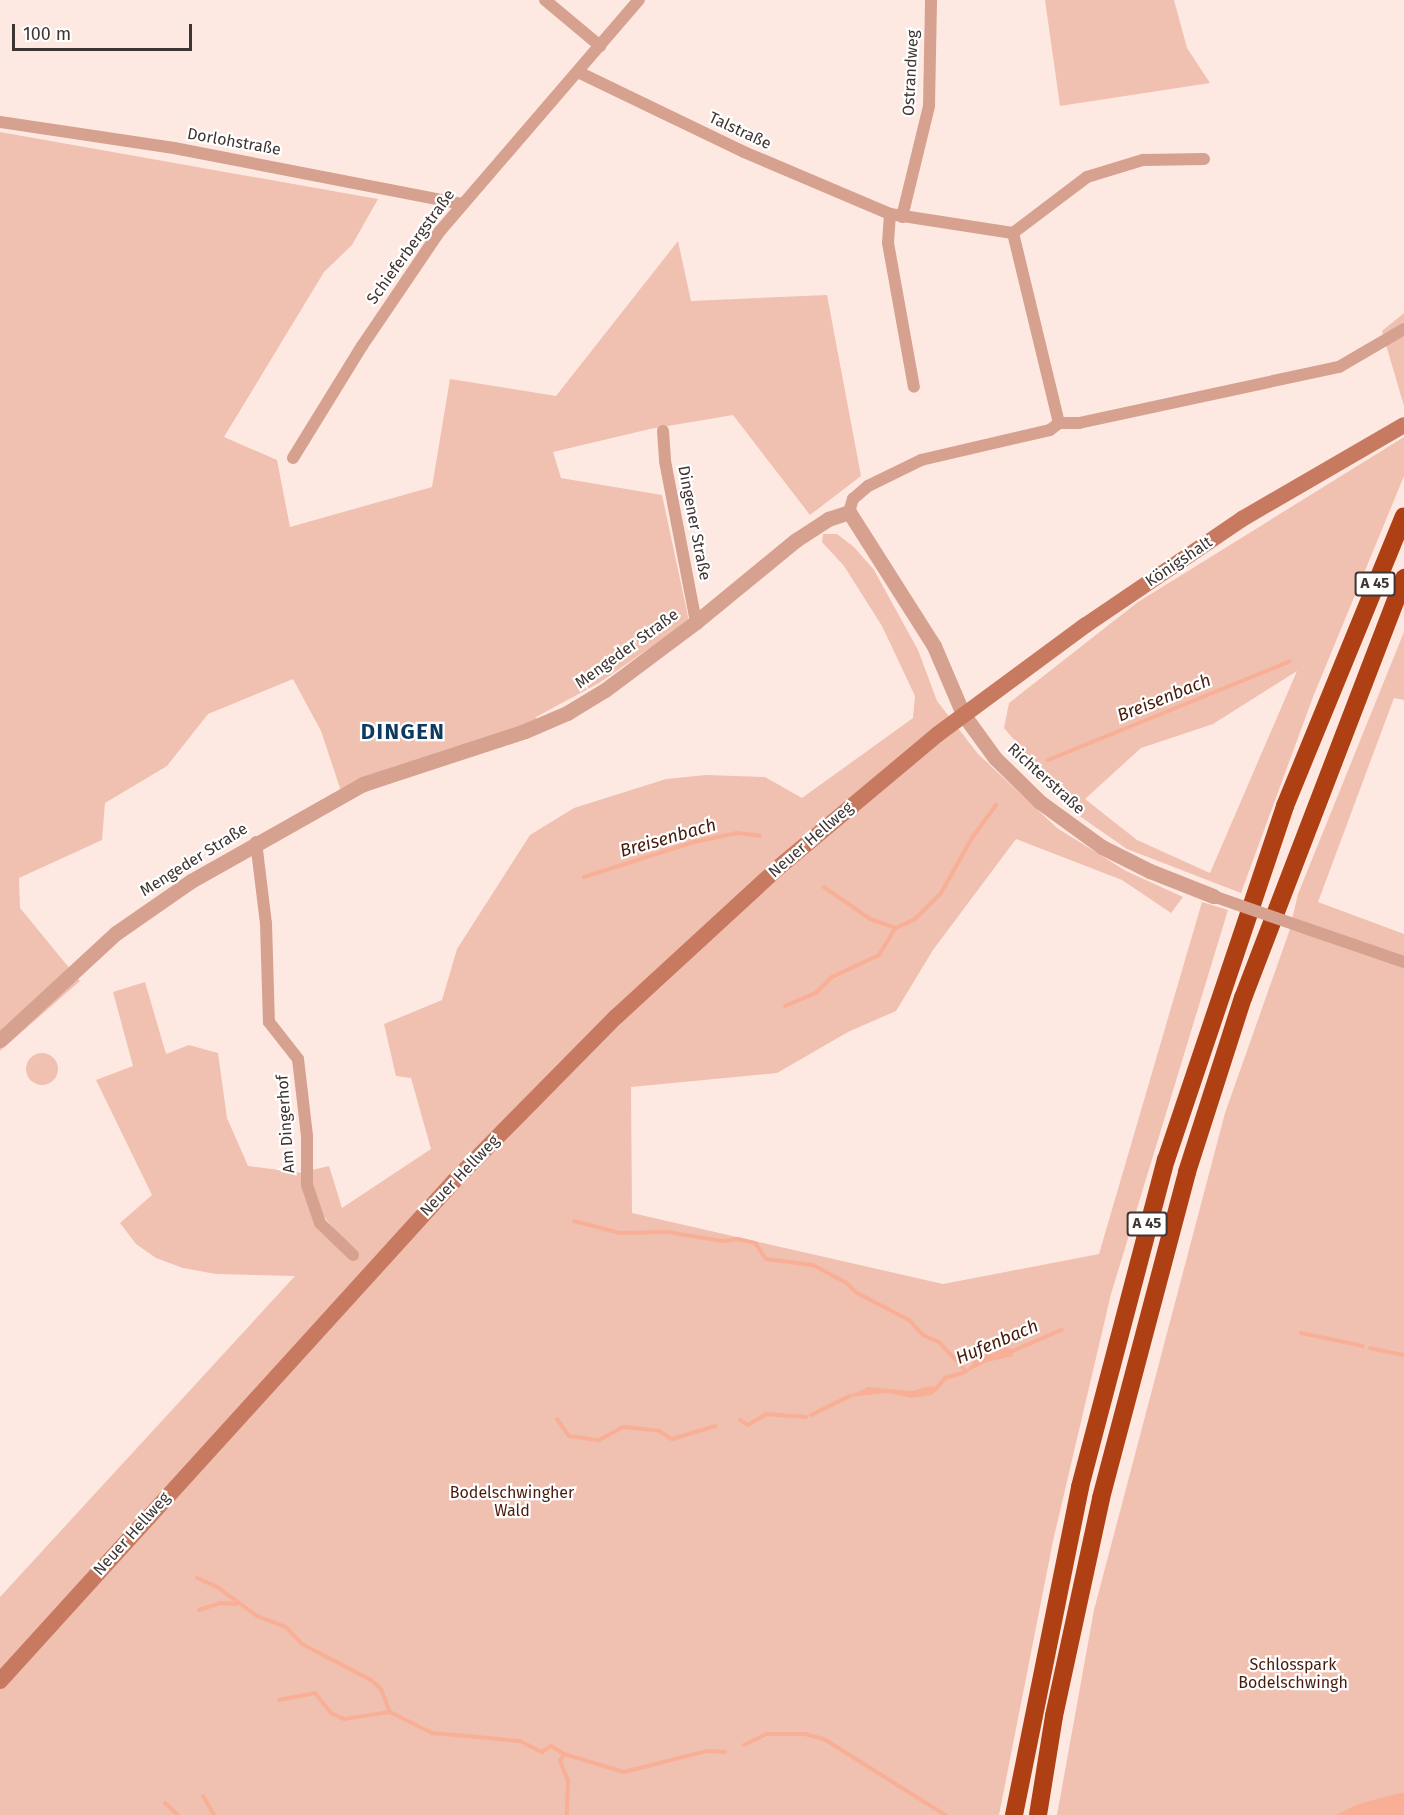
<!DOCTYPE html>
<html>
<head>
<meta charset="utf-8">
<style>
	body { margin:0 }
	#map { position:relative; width:1404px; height:1815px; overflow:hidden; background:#fee9e2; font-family:"Fira Sans",sans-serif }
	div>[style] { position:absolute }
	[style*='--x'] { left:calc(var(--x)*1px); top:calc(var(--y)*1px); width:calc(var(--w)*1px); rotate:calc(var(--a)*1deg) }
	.green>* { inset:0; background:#f0c0b0 }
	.round { border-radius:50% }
	.water>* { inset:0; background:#f9af96 }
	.stream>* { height:4px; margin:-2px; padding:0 2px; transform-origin:2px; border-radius:2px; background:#f9af96 }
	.minor>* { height:12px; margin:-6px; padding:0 6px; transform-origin:6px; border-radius:6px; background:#d7a18f }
	.tertiary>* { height:15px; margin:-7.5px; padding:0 7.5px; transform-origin:7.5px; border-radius:7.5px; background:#d7a18f }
	.secondary>* { height:16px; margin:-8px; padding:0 8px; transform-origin:8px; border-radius:8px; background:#c87a60 }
	.motorway>* { height:18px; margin:-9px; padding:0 9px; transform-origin:9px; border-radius:9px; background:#ae4013 }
	.minor-bridge>* { height:12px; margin:-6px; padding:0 6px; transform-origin:6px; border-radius:6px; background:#d7a18f }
	span { translate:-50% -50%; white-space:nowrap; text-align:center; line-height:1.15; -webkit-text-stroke:4.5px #fff; paint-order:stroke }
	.shield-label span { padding:2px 4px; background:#fff; border:2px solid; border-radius:4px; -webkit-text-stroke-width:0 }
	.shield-label { font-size:15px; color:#3f3532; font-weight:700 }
	.street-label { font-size:16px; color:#3f3532 }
	.park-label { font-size:16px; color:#491b0b }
	.water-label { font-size:18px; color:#491c0c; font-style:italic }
	.district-label { font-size:22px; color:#0f395f; font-weight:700; letter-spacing:1.5px }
	.scale { position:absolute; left:12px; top:24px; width:180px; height:27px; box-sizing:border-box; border:3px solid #3f3532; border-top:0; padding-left:8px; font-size:18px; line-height:21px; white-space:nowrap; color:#3f3532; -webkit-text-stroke:4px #fff; paint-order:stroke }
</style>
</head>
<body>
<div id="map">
	<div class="green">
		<div style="clip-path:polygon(1045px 0,1174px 0,1187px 48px,1210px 83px,1060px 106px)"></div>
		<div style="clip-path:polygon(0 132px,378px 199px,352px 245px,324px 272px,224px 437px,277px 460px,290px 527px,432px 487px,450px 379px,556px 396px,678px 241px,691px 301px,827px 295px,861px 476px,810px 515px,733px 415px,650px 429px,553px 452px,561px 478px,662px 495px,689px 621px,599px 683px,536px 717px,539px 729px,344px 800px,321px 731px,293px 679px,208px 714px,167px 766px,105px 803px,102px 840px,19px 878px,20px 908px,80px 981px,0 1051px)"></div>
		<div style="clip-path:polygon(1404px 313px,1404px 406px,1382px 331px)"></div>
		<div style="clip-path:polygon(evenodd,1404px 437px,1404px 476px,1313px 697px,1241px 893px,1127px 849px,1078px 815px,1004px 728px,1009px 703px,1138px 602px,1404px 437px,1297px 671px,1210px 873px,1137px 840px,1085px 799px,1141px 748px,1213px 724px,1297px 671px)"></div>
		<div style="clip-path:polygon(823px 534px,837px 534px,854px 547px,874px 570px,918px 650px,937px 701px,978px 754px,1057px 828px,1126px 871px,1183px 897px,1171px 913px,1122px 880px,1016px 839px,933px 950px,896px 1011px,848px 1032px,777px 1073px,631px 1087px,632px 1213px,943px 1284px,1099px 1254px,1202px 902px,1228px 910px,1111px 1294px,1053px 1541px,999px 1815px,0 1815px,0 1597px,295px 1276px,216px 1274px,183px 1268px,156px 1258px,136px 1244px,120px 1223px,152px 1195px,96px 1080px,133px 1066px,113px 992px,145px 982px,166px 1054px,189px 1045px,218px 1053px,227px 1118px,248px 1166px,303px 1173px,310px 1210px,328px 1238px,336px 1231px,320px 1212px,308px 1171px,329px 1166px,342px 1208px,431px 1149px,411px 1078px,396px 1076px,384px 1024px,442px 1000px,457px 949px,530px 835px,574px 808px,666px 779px,706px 775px,765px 777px,802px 798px,913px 718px,915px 696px,882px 626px,844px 566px,822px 542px)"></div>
		<div style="clip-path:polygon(1404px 632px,1404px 700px,1394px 698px,1318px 902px,1404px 934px,1404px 1792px,1335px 1815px,1057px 1815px,1094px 1610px,1225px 1113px,1289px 932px,1298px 894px)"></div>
		<div class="round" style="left:26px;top:1053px;width:32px;height:32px"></div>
	</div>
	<div class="water">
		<div style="clip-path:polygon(1004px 1347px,1013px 1349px,1013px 1356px,987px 1362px,961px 1375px,974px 1362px,969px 1351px)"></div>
		<div style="clip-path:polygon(930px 1386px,939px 1388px,932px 1395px,911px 1398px,888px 1393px,847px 1397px,868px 1387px,912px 1391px)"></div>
		<div style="clip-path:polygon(1404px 1792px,1404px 1815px,1335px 1815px,1359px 1804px)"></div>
	</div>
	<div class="stream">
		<div style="--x:1048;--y:760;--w:261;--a:-22.2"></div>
		<div style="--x:584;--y:877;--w:115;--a:-17.7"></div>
		<div style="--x:694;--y:842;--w:44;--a:-11.8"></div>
		<div style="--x:737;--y:833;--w:23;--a:7"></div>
		<div style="--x:824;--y:887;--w:56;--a:34.8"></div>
		<div style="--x:870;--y:919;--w:28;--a:19"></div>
		<div style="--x:896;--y:928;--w:21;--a:-25"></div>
		<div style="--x:915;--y:919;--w:37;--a:-45"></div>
		<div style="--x:941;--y:893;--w:63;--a:-60.6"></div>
		<div style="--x:972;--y:838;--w:41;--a:-54"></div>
		<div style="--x:785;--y:1006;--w:34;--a:-23"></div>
		<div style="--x:816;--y:993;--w:23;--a:-45"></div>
		<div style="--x:832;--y:977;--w:52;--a:-25.1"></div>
		<div style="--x:879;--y:955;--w:31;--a:-59"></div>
		<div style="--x:574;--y:1221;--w:48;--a:14.6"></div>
		<div style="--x:620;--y:1233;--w:47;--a:-1.2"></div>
		<div style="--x:667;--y:1232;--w:56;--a:9.3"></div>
		<div style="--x:722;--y:1241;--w:16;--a:-7"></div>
		<div style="--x:738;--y:1239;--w:17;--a:13"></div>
		<div style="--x:755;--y:1243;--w:19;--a:55"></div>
		<div style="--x:766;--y:1259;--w:47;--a:7.3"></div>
		<div style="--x:813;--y:1265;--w:36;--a:28"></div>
		<div style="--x:845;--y:1282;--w:16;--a:43"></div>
		<div style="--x:857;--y:1293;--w:59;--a:27.4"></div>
		<div style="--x:909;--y:1320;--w:21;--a:47"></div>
		<div style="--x:923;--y:1335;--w:17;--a:24"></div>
		<div style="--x:939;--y:1342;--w:40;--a:47"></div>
		<div style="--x:1301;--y:1333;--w:63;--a:11.8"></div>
		<div style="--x:1370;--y:1348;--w:35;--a:12"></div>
		<div style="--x:1010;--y:1352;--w:56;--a:-23.3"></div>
		<div style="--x:936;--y:1389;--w:14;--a:-51"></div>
		<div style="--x:945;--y:1378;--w:19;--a:-16"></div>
		<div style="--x:811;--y:1415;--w:43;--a:-26"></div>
		<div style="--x:557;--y:1419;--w:21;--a:55"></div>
		<div style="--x:569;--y:1436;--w:30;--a:8"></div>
		<div style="--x:599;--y:1440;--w:27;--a:-28"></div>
		<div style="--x:623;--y:1427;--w:36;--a:6"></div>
		<div style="--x:659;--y:1431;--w:15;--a:32"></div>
		<div style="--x:672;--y:1439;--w:45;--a:-16.8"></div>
		<div style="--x:740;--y:1420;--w:9;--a:32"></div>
		<div style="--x:748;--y:1425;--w:21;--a:-31"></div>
		<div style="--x:766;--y:1414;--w:40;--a:4.3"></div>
		<div style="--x:197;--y:1578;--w:22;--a:24"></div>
		<div style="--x:217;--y:1587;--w:49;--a:35.9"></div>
		<div style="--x:257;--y:1616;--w:31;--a:21"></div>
		<div style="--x:286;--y:1627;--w:23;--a:47"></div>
		<div style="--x:302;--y:1644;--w:78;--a:27.6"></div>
		<div style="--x:371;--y:1680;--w:13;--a:42"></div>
		<div style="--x:381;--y:1689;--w:25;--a:69"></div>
		<div style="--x:390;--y:1712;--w:47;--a:26.6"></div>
		<div style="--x:432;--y:1733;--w:88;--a:5.2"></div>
		<div style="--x:520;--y:1741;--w:25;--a:27"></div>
		<div style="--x:542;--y:1752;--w:11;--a:-34"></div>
		<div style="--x:551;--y:1746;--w:15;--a:32"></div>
		<div style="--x:564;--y:1754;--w:63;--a:16.7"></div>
		<div style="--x:624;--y:1772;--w:86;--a:-14.2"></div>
		<div style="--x:707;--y:1751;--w:18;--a:3"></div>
		<div style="--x:199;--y:1610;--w:22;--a:-18"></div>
		<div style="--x:220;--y:1603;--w:16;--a:4"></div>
		<div style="--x:279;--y:1700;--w:37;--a:-11"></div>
		<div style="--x:315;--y:1693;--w:26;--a:51"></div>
		<div style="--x:331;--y:1713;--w:14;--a:25"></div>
		<div style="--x:344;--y:1719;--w:47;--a:-8.7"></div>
		<div style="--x:744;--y:1745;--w:25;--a:-26"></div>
		<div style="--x:767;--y:1734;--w:38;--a:0"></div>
		<div style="--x:805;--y:1734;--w:20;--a:15"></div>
		<div style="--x:824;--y:1739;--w:143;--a:32.1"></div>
		<div style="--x:564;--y:1754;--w:8;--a:120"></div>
		<div style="--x:560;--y:1761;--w:22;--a:68"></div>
		<div style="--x:568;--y:1781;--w:34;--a:92"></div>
		<div style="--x:203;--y:1796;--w:22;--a:60"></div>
		<div style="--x:165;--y:1803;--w:18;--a:43"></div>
	</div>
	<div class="minor">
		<div style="--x:545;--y:0;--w:72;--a:39.9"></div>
		<div style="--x:578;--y:72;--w:184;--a:25.7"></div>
		<div style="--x:744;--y:152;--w:159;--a:23"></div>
		<div style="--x:890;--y:214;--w:124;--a:8.8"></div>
		<div style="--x:1013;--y:233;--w:195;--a:76.4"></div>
		<div style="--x:0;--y:122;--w:176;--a:8.5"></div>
		<div style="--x:174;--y:148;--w:293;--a:11"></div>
		<div style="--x:890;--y:214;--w:29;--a:94"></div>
		<div style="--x:888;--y:243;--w:146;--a:79.8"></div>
		<div style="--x:902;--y:217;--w:114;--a:-76.3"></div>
		<div style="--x:929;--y:106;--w:106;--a:-88.9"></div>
		<div style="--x:1013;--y:233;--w:93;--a:-37.1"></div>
		<div style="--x:1087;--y:177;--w:59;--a:-16.9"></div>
		<div style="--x:1143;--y:160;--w:61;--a:-0.9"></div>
		<div style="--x:663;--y:431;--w:30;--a:86"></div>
		<div style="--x:665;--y:461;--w:164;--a:79.1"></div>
		<div style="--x:293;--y:458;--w:132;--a:-58.4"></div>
		<div style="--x:362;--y:346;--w:139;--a:-55.9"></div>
		<div style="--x:440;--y:231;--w:305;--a:-49.3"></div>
		<div style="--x:849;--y:512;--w:14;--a:-73"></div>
		<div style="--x:853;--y:499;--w:20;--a:-41"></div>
		<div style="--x:868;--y:486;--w:59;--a:-26.1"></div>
		<div style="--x:921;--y:460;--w:132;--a:-13.1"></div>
		<div style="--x:1050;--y:430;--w:11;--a:-38"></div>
		<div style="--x:1059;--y:423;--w:20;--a:0"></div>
		<div style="--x:1079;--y:423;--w:266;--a:-12.2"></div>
		<div style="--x:1339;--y:367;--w:75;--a:-30.3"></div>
		<div style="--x:256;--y:842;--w:82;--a:83"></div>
		<div style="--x:266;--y:923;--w:99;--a:88.3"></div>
		<div style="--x:269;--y:1022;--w:47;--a:51.9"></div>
		<div style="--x:298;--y:1059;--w:78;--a:83.3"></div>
		<div style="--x:307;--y:1136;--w:49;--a:90"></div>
		<div style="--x:307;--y:1185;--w:40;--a:71.1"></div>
		<div style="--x:320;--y:1223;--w:46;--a:44.1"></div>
		<div style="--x:1305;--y:928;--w:105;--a:19"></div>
	</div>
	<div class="tertiary">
		<div style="--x:0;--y:1040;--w:158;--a:-42.7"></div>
		<div style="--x:116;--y:933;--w:91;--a:-34.7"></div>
		<div style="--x:191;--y:881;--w:197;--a:-29.4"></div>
		<div style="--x:363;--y:784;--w:170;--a:-18.1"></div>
		<div style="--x:525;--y:731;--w:46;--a:-23.2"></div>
		<div style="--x:567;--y:713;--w:44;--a:-31.2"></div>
		<div style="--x:605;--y:690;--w:114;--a:-36.8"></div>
		<div style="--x:696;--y:622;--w:129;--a:-39.4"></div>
		<div style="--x:796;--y:540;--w:38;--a:-33"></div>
		<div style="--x:828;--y:519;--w:22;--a:-18"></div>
		<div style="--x:849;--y:512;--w:159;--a:57.6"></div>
		<div style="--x:934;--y:646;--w:74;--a:66.9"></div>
		<div style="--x:963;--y:714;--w:54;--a:54"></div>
		<div style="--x:995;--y:758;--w:63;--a:44.4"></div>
		<div style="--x:1040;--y:802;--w:77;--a:36"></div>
		<div style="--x:1102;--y:847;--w:54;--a:26.6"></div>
		<div style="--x:1150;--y:871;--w:68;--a:21.6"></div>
	</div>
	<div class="secondary">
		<div style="--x:0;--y:1681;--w:677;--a:-47.75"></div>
		<div style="--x:455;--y:1180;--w:229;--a:-45.4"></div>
		<div style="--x:616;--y:1017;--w:222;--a:-42.6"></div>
		<div style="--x:779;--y:867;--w:207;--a:-39.9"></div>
		<div style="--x:938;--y:734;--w:184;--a:-36.4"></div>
		<div style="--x:1086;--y:625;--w:189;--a:-34.2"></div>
		<div style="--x:1242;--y:519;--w:187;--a:-30.1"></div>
	</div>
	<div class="motorway">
		<div style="--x:1014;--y:1815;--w:335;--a:-78.6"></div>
		<div style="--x:1080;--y:1487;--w:338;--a:-75.3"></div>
		<div style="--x:1166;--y:1160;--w:373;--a:-71.4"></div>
		<div style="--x:1285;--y:806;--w:313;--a:-67.7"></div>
		<div style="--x:1038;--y:1815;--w:100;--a:-80.8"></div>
		<div style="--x:1054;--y:1716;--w:223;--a:-77.8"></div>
		<div style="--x:1101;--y:1498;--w:337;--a:-75.2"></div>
		<div style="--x:1187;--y:1172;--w:183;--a:-72.2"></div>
		<div style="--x:1243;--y:998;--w:450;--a:-69"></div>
	</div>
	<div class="minor-bridge">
		<div style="--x:1213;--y:896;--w:97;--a:19.2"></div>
	</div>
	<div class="shield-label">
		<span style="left:1375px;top:584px">A 45</span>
		<span style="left:1147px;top:1224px">A 45</span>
	</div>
	<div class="street-label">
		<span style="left:911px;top:73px;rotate:-87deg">Ostrandweg</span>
		<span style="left:740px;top:131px;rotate:25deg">Talstraße</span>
		<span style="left:234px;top:142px;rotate:10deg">Dorlohstraße</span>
		<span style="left:411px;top:247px;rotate:-54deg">Schieferbergstraße</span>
		<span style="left:694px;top:523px;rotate:79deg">Dingener Straße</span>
		<span style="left:1179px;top:562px;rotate:-34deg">Königshalt</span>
		<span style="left:627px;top:649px;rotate:-36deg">Mengeder Straße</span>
		<span style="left:1046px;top:779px;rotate:42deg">Richterstraße</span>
		<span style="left:811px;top:840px;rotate:-41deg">Neuer Hellweg</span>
		<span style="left:194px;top:860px;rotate:-32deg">Mengeder Straße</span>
		<span style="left:286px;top:1124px;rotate:-94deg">Am Dingerhof</span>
		<span style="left:460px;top:1176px;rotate:-46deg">Neuer Hellweg</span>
		<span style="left:132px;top:1534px;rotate:-48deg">Neuer Hellweg</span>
	</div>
	<div class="park-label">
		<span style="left:512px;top:1502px">Bodelschwingher<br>Wald</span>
		<span style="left:1293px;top:1674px">Schlosspark<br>Bodelschwingh</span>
	</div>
	<div class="water-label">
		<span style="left:1164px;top:698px;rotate:-22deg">Breisenbach</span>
		<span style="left:668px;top:838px;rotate:-16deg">Breisenbach</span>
		<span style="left:997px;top:1342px;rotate:-23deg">Hufenbach</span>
	</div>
	<div class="district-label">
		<span style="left:403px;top:732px">DINGEN</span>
	</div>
	<div class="scale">100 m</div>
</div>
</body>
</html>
